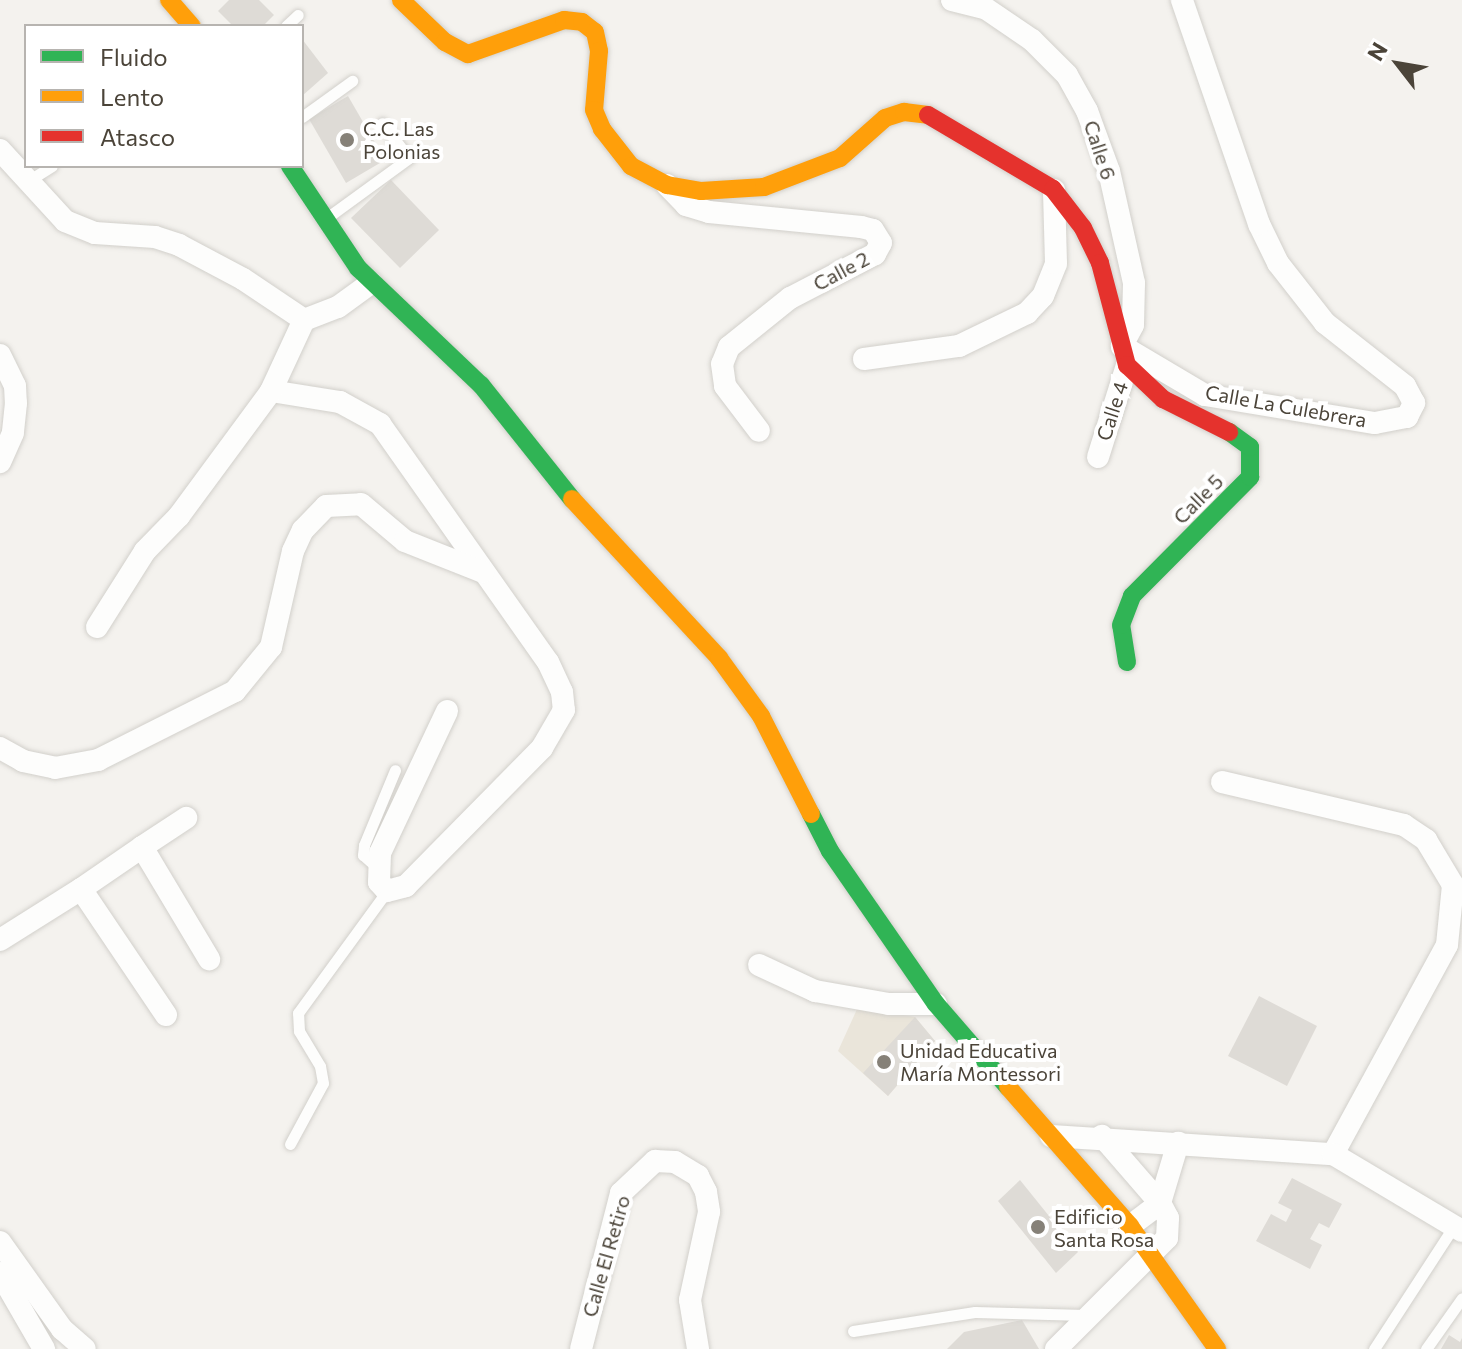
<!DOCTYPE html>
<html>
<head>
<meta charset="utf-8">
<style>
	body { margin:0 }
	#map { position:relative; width:1462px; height:1349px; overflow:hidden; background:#f4f2ee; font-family:Commissioner,sans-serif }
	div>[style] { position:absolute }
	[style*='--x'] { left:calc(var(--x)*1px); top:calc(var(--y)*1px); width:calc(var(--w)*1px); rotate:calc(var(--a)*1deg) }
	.education>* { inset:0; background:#eae5da }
	.building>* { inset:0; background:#dedbd6 }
	.roads { filter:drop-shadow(0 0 2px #d2d0cb) drop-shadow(0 0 2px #d2d0cb) }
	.lane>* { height:11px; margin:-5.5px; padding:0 5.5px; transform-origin:5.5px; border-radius:5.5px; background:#fdfdfc }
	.street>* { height:22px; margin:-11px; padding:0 11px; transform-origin:11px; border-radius:11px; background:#fdfdfc }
	.fast>* { height:18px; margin:-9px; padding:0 9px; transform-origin:9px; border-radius:9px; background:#30b455 }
	.slow>* { height:18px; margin:-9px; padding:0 9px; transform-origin:9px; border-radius:9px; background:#ff9f0a }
	.jam>* { height:18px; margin:-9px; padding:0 9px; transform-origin:9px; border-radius:9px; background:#e5322d }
	.dots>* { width:22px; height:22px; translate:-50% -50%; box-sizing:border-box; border:4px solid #fff; border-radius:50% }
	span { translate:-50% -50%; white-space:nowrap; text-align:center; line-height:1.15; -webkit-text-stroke:8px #fff; paint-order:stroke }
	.poi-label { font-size:20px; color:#4b4439 }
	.left { translate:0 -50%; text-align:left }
	.street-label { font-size:20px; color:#4b4439 }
	.legend { position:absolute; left:24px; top:24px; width:280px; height:144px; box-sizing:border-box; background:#fff; border:2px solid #b7b4b0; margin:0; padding:10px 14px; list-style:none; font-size:24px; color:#4b4439 }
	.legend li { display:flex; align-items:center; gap:16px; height:40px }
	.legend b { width:40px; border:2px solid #b7b4b0 }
	.north { position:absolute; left:1358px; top:24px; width:80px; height:80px; -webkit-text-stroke:6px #fff; paint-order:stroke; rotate:301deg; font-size:22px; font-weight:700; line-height:32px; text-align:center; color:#4b4439 }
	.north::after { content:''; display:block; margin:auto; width:28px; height:36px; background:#4b4439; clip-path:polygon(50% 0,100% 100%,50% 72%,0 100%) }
</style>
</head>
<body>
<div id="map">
	<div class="education">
		<div style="clip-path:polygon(858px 1007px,915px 1017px,935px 1041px,888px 1096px,838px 1051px)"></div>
	</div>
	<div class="building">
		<div style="clip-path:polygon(229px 0,259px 0,274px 15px,263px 26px,233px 26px,218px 11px)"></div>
		<div style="clip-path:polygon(302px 39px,328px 73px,302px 96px)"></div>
		<div style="clip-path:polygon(348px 96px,385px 160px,346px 183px,309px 119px)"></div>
		<div style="clip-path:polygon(391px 180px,439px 230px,400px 268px,351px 218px)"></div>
		<div style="clip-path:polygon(1259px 996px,1317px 1026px,1287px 1086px,1228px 1056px)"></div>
		<div style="clip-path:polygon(915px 1017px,935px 1041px,888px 1096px,863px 1073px)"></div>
		<div style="clip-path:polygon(1292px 1178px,1342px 1204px,1329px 1228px,1319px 1223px,1310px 1239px,1322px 1245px,1310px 1269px,1256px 1241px,1271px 1214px,1286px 1222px,1292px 1210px,1278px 1203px)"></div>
		<div style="clip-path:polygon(1020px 1180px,1078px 1252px,1056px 1273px,998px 1201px)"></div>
		<div style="clip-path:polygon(1022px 1320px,1039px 1349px,947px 1349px,964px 1332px)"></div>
		<div style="clip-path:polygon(1449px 1335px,1460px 1342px,1462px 1338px,1462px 1349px,1441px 1349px)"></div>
	</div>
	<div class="roads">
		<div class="lane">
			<div style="--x:286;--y:26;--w:16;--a:-43"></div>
			<div style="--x:302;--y:117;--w:62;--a:-35.8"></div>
			<div style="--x:28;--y:181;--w:28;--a:-32"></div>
			<div style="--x:328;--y:217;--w:100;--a:-36.1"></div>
			<div style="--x:409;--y:158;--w:44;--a:-127.6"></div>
			<div style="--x:378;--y:868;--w:20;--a:-139"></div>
			<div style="--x:363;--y:855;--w:10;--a:-84"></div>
			<div style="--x:364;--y:845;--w:81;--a:-67.5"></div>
			<div style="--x:290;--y:1144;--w:69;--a:-61.6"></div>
			<div style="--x:323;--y:1083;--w:17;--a:-100"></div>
			<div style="--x:320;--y:1066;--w:41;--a:-121"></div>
			<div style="--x:299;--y:1031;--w:18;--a:-93"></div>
			<div style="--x:298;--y:1013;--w:151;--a:-53.9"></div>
			<div style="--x:853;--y:1331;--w:123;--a:-8.9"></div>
			<div style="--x:975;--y:1312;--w:110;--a:1.6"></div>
			<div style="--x:1374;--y:1349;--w:147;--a:-57"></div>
			<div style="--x:1426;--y:1349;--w:62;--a:-54.8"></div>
		</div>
		<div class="street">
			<div style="--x:952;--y:0;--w:34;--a:14"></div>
			<div style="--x:985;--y:8;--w:57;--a:34.2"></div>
			<div style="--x:1032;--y:40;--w:49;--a:45"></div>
			<div style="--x:1067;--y:75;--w:41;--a:60.9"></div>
			<div style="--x:1087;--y:111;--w:64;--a:69.9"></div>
			<div style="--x:1109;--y:171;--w:115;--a:77.4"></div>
			<div style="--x:1134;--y:283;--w:42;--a:91.4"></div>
			<div style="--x:1133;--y:325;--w:24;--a:118"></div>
			<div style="--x:1122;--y:346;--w:96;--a:30.6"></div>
			<div style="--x:1205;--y:395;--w:172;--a:9.4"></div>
			<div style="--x:1375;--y:423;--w:33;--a:-11"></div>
			<div style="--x:1407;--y:417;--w:16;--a:-63"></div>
			<div style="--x:1414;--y:403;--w:19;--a:-118"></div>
			<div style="--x:1405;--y:386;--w:102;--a:-141.8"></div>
			<div style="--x:1325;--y:323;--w:76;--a:-128.1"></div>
			<div style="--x:1278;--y:263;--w:43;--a:-116"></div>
			<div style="--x:1259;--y:224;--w:237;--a:-109"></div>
			<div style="--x:0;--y:150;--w:96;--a:47.5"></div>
			<div style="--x:65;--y:221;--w:32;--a:22"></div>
			<div style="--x:95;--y:233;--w:60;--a:3.8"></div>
			<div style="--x:155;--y:237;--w:25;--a:18"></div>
			<div style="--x:179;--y:245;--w:72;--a:28"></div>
			<div style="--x:243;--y:279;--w:73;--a:33.9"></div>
			<div style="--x:304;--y:320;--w:36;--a:-21"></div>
			<div style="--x:338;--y:307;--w:41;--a:-36"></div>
			<div style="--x:667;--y:185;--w:28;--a:46"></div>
			<div style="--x:686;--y:205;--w:24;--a:17"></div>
			<div style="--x:709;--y:212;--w:153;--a:5.6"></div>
			<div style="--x:861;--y:227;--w:12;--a:14"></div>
			<div style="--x:873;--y:230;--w:15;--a:58"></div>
			<div style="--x:881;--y:243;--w:13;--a:119"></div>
			<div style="--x:875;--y:254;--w:96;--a:152.6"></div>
			<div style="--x:790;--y:298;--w:78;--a:141.2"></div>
			<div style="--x:729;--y:347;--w:18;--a:112"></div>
			<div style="--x:722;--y:364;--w:22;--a:82"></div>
			<div style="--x:725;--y:386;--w:56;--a:52.9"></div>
			<div style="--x:0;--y:355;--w:34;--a:64"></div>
			<div style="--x:15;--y:386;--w:17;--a:87"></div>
			<div style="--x:16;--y:403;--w:30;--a:96"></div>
			<div style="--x:13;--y:433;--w:32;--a:114"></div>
			<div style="--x:864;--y:359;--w:96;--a:-7.8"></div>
			<div style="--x:959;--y:346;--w:76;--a:-25.9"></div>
			<div style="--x:1027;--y:313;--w:23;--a:-47"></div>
			<div style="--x:1043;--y:296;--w:35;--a:-68"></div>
			<div style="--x:1056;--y:263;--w:73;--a:-91.6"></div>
			<div style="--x:271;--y:391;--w:70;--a:9.1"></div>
			<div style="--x:340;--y:402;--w:46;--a:28.8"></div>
			<div style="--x:380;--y:424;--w:291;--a:54.8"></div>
			<div style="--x:548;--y:662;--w:33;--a:65"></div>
			<div style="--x:562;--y:692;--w:18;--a:84"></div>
			<div style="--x:564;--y:710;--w:44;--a:120.1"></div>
			<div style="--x:542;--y:748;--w:194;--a:134.6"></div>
			<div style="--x:406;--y:886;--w:20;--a:165"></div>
			<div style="--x:387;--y:891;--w:12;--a:-132"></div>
			<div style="--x:379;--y:882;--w:29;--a:-88"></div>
			<div style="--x:380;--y:853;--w:157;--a:-64.7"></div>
			<div style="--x:1098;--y:457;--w:96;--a:-72.5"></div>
			<div style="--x:97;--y:627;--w:90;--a:-57.7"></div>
			<div style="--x:145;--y:551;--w:49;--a:-45.8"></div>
			<div style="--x:179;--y:516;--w:155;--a:-53.6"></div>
			<div style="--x:271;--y:391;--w:78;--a:-65.1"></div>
			<div style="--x:0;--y:748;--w:26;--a:29"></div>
			<div style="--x:23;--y:761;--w:33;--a:12"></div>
			<div style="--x:55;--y:768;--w:44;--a:-10.5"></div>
			<div style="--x:98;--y:760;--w:153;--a:-26.7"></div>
			<div style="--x:235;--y:691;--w:57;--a:-50.7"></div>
			<div style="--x:271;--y:647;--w:98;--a:-77.1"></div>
			<div style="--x:293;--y:551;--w:23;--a:-65"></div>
			<div style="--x:303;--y:530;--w:33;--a:-46"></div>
			<div style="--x:326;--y:506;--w:35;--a:-3"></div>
			<div style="--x:361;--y:504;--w:57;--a:40.1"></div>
			<div style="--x:405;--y:541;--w:84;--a:21.7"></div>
			<div style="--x:1222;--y:782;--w:187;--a:13.3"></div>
			<div style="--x:1404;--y:825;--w:27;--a:34"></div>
			<div style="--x:1426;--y:840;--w:52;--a:59"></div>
			<div style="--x:1453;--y:885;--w:60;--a:95.7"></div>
			<div style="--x:1447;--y:945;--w:238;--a:118.6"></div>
			<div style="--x:142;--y:847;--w:53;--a:-33.4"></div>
			<div style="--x:81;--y:889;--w:74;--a:-34.5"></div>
			<div style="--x:142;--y:847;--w:131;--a:59.1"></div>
			<div style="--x:0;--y:940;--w:96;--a:-32.2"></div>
			<div style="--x:81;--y:889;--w:152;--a:56"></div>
			<div style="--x:759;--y:965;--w:62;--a:24.9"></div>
			<div style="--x:815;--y:991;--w:75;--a:10"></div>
			<div style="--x:889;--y:1004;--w:47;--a:0"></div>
			<div style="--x:1051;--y:1136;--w:283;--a:3.7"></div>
			<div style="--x:1333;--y:1154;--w:150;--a:30.8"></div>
			<div style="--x:1130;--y:1226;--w:38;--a:-37"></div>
			<div style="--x:1160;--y:1203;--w:63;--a:-73.3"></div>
			<div style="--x:0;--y:1242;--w:107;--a:54.5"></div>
			<div style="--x:62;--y:1329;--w:30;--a:41"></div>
			<div style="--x:0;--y:1273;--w:88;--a:59.9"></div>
			<div style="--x:581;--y:1349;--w:161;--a:-75.6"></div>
			<div style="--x:621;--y:1193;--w:47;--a:-43.3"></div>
			<div style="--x:655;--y:1161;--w:20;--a:3"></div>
			<div style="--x:675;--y:1162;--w:27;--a:31"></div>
			<div style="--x:698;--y:1176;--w:18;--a:63"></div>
			<div style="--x:706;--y:1192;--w:20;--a:81"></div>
			<div style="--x:709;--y:1212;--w:90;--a:102.2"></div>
			<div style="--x:690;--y:1300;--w:50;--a:80.7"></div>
			<div style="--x:1056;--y:1349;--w:157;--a:-45"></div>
			<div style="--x:1167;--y:1238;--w:20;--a:-87"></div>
			<div style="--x:1168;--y:1218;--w:17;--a:-118"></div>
			<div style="--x:1160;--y:1203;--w:89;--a:-130.9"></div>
		</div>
		<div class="fast">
			<div style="--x:290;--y:166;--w:123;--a:56.3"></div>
			<div style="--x:358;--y:268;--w:170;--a:43.6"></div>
			<div style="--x:481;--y:385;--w:146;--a:51.4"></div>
			<div style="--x:1127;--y:662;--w:37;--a:-99"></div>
			<div style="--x:1121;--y:625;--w:31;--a:-69"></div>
			<div style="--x:1132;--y:596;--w:168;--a:-45.2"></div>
			<div style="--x:1250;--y:477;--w:30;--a:-90"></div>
			<div style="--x:1250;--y:447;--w:26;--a:-144"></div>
			<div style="--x:811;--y:814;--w:42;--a:62.8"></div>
			<div style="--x:830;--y:851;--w:186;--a:55.3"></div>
			<div style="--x:936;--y:1004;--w:110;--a:49.1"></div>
		</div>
		<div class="slow">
			<div style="--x:169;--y:0;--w:35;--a:49"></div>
			<div style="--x:401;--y:0;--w:61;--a:43.7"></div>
			<div style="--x:445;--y:42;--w:26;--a:28"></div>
			<div style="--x:468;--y:54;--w:102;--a:-19.5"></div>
			<div style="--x:564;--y:20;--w:18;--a:6"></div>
			<div style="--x:582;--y:22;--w:16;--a:38"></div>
			<div style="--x:595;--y:32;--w:19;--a:78"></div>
			<div style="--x:599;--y:51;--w:59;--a:94.8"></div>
			<div style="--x:594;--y:110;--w:21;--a:67"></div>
			<div style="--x:602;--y:129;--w:47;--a:51.9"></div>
			<div style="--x:631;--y:166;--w:41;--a:27.8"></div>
			<div style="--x:667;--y:185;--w:35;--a:10"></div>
			<div style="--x:701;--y:191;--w:63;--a:-3.6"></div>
			<div style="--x:764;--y:187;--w:81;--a:-20.9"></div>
			<div style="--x:840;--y:158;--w:60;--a:-41.6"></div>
			<div style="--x:885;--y:118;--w:20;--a:-18"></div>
			<div style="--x:904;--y:112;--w:24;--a:7"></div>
			<div style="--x:572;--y:499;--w:217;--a:47.2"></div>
			<div style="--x:719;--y:658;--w:72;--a:54.1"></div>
			<div style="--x:761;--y:716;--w:110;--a:63"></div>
			<div style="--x:1008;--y:1087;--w:185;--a:48.7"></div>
			<div style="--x:1130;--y:1226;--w:151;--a:54.7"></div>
		</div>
		<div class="jam">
			<div style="--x:928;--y:115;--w:145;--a:30.6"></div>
			<div style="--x:1053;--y:189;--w:49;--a:52.4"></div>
			<div style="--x:1083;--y:228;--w:39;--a:64"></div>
			<div style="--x:1100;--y:263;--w:106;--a:75.2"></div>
			<div style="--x:1127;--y:365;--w:50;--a:43.4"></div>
			<div style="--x:1163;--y:399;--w:74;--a:26.6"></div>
		</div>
	</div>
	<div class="dots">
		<div style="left:347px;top:140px;background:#868178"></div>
		<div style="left:884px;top:1062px;background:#868178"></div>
		<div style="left:1038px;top:1227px;background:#868178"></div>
	</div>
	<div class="poi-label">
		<span class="left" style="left:363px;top:140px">C.C. Las<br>Polonias</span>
		<span class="left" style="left:900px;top:1062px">Unidad Educativa<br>María Montessori</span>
		<span class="left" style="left:1054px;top:1228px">Edificio<br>Santa Rosa</span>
	</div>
	<div class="street-label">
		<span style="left:1100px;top:150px;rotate:72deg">Calle 6</span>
		<span style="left:841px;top:271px;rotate:-28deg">Calle 2</span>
		<span style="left:1286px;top:406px;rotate:10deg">Calle La Culebrera</span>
		<span style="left:1112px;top:411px;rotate:-72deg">Calle 4</span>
		<span style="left:1198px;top:499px;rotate:-45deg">Calle 5</span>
		<span style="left:606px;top:1256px;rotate:-74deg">Calle El Retiro</span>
	</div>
	<ul class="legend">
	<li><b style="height:10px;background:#30b455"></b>Fluido</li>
	<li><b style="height:10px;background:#ff9f0a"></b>Lento</li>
	<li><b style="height:10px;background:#e5322d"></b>Atasco</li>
	</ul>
	<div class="north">N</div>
</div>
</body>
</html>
